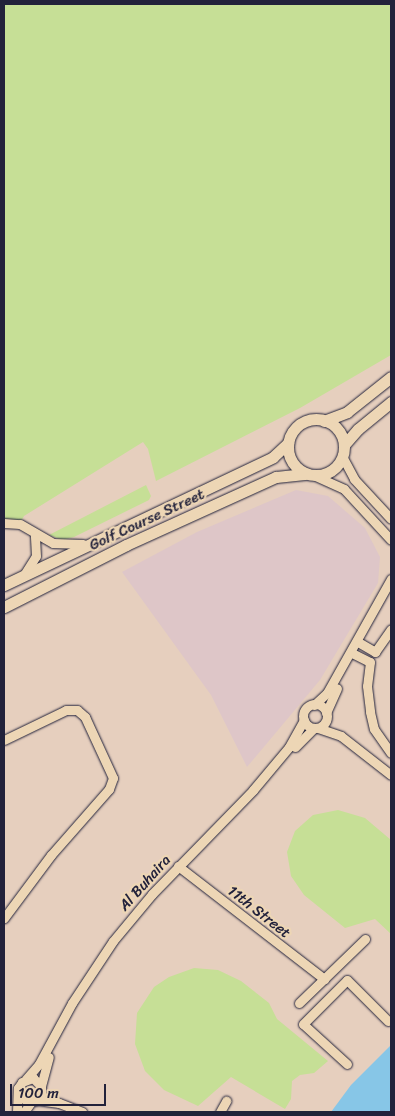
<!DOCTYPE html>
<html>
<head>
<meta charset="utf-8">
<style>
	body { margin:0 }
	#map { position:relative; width:395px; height:1116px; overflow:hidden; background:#e6cfbe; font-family:Sriracha,sans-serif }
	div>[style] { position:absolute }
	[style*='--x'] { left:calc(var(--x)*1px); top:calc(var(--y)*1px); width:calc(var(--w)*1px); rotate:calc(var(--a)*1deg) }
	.built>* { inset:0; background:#dec6c8 }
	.green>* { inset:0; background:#c6df96 }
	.water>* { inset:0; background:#87c6e7 }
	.roads { filter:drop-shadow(0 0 1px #22223b) drop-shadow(0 0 1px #22223b) }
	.minor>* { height:9px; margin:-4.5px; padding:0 4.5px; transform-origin:4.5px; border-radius:4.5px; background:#edd6b5 }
	.minor>.ring { margin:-4.5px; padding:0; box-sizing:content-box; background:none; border:9px solid #edd6b5; border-radius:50% }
	.major>* { height:11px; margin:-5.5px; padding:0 5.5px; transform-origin:5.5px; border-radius:5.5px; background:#edd6b5 }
	.major>.ring { margin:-5.5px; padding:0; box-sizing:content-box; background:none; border:11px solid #edd6b5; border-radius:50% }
	span { translate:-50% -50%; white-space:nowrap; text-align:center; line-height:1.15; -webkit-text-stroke:4.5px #edd6b5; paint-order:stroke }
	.street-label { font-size:15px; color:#22223b }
	.frame { position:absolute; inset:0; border:5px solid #22223b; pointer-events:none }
	.scale { position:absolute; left:10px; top:1084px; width:96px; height:22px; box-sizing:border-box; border:2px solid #22223b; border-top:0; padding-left:6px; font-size:15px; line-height:18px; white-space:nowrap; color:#22223b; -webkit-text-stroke:4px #edd6b5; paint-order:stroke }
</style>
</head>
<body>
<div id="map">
	<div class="built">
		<div style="clip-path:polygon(296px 490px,328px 496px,365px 528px,380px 557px,378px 583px,320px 680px,247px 767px,211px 695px,122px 572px,197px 532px)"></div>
	</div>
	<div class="green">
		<div style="clip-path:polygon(4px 4px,391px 4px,391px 355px,300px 408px,156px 481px,148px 449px,143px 442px,24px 516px,18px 527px,4px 527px)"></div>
		<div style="clip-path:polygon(146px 485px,151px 496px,149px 500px,74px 537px,62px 540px,49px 535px)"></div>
		<div style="clip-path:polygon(338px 810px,365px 818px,391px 840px,391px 934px,375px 919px,345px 928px,304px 895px,291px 876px,287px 852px,295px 831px,313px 815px)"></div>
		<div style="clip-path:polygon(194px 968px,218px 970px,241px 981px,269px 1003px,277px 1019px,328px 1061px,314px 1073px,300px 1075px,292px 1081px,291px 1099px,285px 1109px,231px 1077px,198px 1106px,164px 1090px,145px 1071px,135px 1044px,137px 1013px,154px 987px,169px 977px)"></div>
	</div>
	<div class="water">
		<div style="clip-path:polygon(391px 1045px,391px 1112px,331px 1112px,351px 1085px)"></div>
	</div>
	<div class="roads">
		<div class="minor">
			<div style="--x:342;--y:456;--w:26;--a:62"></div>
			<div style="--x:354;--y:479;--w:54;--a:47.2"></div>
			<div style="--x:313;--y:475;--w:34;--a:24"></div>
			<div style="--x:344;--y:489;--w:69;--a:47.3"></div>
			<div style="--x:4;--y:523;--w:16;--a:4"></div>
			<div style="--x:20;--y:524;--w:38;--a:30"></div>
			<div style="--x:53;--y:543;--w:30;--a:2"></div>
			<div style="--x:24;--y:575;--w:22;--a:-58"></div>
			<div style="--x:36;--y:556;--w:22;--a:-93"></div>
			<div style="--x:358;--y:642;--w:20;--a:30"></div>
			<div style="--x:375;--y:652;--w:28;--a:-55"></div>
			<div style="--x:352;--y:653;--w:20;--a:27"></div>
			<div style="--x:370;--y:662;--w:24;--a:97"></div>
			<div style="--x:367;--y:686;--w:26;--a:83"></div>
			<div style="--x:370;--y:712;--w:17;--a:77"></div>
			<div style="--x:374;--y:729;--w:29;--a:55"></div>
			<div class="ring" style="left:303px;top:704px;width:15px;height:15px"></div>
			<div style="--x:314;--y:705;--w:18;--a:-43"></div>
			<div style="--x:327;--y:693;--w:131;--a:-60.7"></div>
			<div style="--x:326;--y:713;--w:27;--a:-66"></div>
			<div style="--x:318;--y:728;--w:24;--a:19"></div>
			<div style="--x:341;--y:736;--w:63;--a:38"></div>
			<div style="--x:4;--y:740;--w:69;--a:-25.8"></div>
			<div style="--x:66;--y:710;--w:11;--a:0"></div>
			<div style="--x:77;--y:710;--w:11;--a:41"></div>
			<div style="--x:85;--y:717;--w:67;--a:65.3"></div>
			<div style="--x:113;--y:778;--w:12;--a:110"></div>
			<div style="--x:109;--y:789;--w:88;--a:131.3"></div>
			<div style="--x:51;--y:855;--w:79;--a:126.7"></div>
			<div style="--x:295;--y:747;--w:27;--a:-45"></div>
			<div style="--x:178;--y:866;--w:185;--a:37.7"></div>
			<div style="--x:299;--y:1003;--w:92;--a:-44.1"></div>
			<div style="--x:347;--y:1064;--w:59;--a:-137.7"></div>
			<div style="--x:303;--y:1024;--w:62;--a:-45"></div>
			<div style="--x:347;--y:980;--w:58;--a:45"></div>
			<div style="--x:26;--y:1079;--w:20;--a:-49"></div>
			<div style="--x:39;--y:1064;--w:69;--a:-61.6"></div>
			<div style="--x:72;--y:1003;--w:74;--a:-56.5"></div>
			<div style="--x:113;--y:941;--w:61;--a:-50.3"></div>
			<div style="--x:152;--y:894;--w:145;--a:-45.8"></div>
			<div style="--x:253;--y:790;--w:56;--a:-50.1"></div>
			<div style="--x:289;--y:747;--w:31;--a:-61"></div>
			<div style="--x:41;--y:1086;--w:30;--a:-75"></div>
			<div style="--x:37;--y:1100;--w:22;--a:8"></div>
			<div style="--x:59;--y:1103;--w:25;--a:21"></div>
			<div style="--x:17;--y:1112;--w:24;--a:-88"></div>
			<div style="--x:18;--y:1088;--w:7;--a:-56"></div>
			<div style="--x:22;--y:1082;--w:12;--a:-20"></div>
			<div style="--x:33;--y:1078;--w:11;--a:45"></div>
			<div style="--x:41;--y:1086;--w:9;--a:90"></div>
			<div style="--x:41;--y:1095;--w:8;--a:135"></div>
			<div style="--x:35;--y:1101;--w:8;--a:180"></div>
			<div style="--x:27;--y:1101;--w:9;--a:-144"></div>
			<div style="--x:24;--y:1112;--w:12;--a:-55"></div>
			<div style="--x:220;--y:1112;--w:13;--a:-61"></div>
		</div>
		<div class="major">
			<div class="ring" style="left:288px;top:419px;width:45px;height:45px"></div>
			<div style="--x:324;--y:421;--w:25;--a:-21"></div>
			<div style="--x:347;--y:412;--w:56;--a:-38.5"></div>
			<div style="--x:344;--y:445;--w:21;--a:-49"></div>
			<div style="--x:358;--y:429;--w:43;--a:-39.3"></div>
			<div style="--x:4;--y:585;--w:298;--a:-25.4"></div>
			<div style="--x:273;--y:457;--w:21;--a:-43"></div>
			<div style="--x:4;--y:607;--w:137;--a:-26.9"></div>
			<div style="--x:126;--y:545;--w:165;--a:-24.4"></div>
			<div style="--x:276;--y:477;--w:31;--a:-6"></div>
		</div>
	</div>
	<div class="street-label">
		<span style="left:147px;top:520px;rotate:-25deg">Golf Course Street</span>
		<span style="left:145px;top:883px;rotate:-48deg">Al Buhaira</span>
		<span style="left:259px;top:912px;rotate:38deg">11th Street</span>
	</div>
	<div class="frame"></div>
	<div class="scale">100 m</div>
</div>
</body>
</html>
